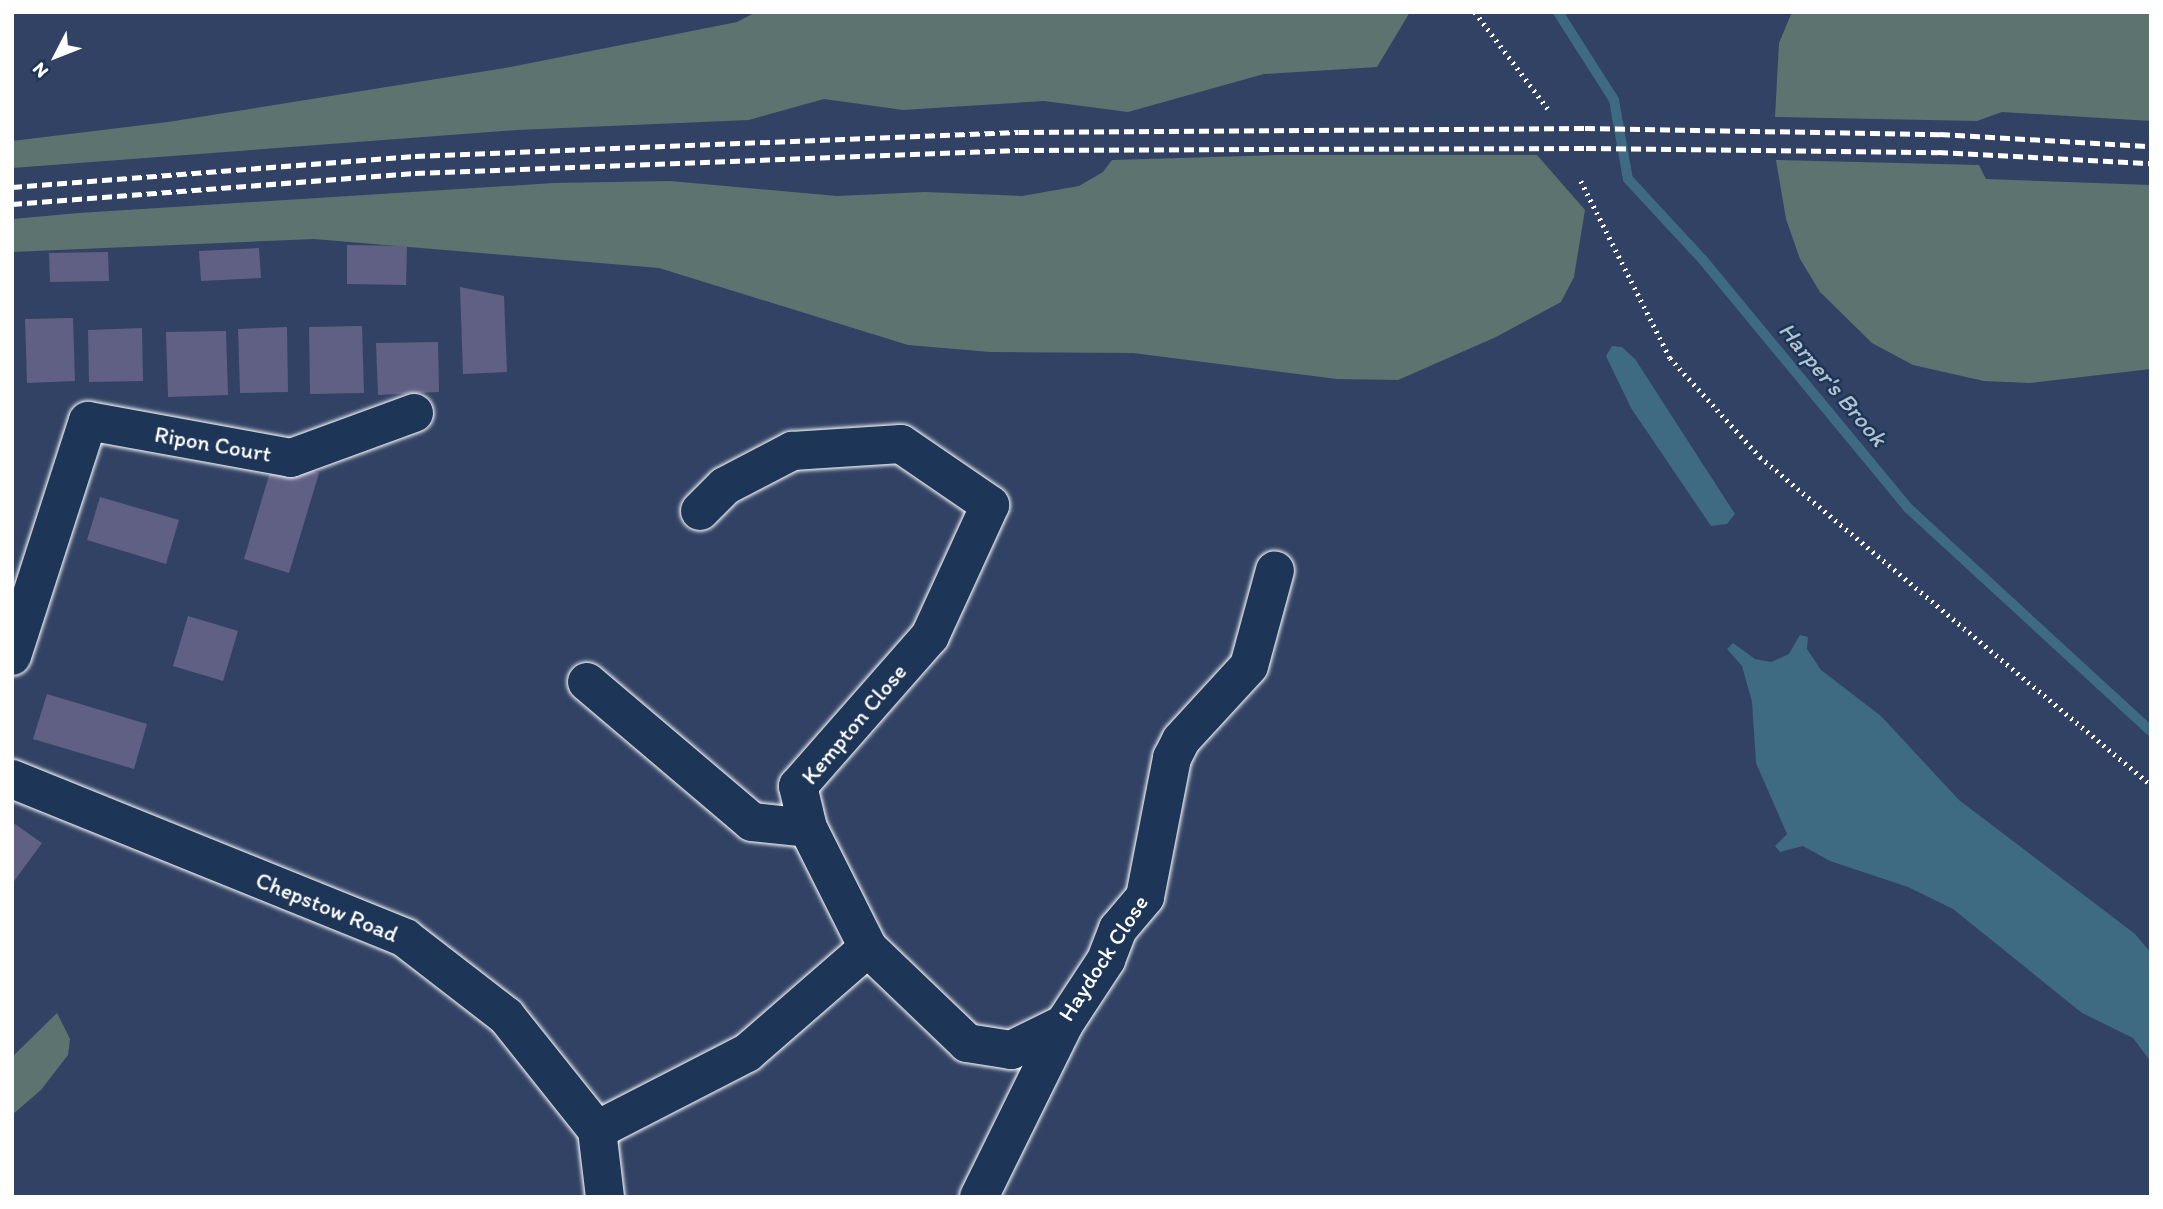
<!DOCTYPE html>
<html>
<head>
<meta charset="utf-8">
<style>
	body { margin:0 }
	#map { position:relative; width:2163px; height:1209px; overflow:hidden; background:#314264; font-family:Itim,sans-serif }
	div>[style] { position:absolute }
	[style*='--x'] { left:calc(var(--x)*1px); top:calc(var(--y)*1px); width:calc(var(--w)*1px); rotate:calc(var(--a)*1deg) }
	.green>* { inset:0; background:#5d736f }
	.water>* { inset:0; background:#3e6a82 }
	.stream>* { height:10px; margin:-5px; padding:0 5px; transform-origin:5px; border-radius:5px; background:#3e6a82 }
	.building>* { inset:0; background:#5f6084 }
	.path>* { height:4.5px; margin-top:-2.25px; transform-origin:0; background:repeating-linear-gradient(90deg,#fff 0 2px,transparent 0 7px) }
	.roads { filter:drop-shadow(0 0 2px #fff) drop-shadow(0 0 2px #fff) }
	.minor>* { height:38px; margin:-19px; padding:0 19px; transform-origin:19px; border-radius:19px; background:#1d3557 }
	.rail>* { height:5px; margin-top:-2.5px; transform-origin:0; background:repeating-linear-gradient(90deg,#fff 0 10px,transparent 0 15px) }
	span { translate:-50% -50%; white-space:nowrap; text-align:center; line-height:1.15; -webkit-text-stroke:5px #1d3557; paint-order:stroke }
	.street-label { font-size:23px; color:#fff }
	.water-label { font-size:24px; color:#b2c3cd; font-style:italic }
	.frame { position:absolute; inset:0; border:14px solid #fff; pointer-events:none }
	.north { position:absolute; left:21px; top:21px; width:70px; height:70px; -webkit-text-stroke:5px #1d3557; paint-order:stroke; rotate:228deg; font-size:19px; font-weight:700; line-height:28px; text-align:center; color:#fff }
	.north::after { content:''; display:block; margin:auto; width:24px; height:32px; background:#fff; clip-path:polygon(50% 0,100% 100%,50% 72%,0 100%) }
</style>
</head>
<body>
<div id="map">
	<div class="green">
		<div style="clip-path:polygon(756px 12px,1410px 12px,1377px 67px,1264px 74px,1128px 112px,1044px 101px,903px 110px,824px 99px,749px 120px,517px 130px,12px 168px,12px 141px,168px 122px,505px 68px,737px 22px)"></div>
		<div style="clip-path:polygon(1792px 12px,2151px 12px,2151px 121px,2002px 112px,1977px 121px,1775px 117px,1779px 43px)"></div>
		<div style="clip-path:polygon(1277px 155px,1537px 155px,1585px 210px,1574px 277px,1561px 302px,1496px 337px,1398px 380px,1337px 379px,1133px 353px,990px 352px,908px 345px,659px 268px,314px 239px,12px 252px,12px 219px,79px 213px,554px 183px,670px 181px,837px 196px,925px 192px,1022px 196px,1079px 186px,1103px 172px,1112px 160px)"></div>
		<div style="clip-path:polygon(1776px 160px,1979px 165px,1986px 179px,2151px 185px,2151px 369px,2030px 383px,1984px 381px,1913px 365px,1872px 343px,1820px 292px,1800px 259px,1786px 219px)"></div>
		<div style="clip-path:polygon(57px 1013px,70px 1039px,68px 1055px,41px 1090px,12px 1115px,12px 1057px)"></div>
	</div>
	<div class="water">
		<div style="clip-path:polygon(1612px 346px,1622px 347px,1635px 359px,1735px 514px,1727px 524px,1711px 526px,1631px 408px,1606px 356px)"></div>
		<div style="clip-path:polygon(1800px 635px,1808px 637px,1807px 649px,1821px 670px,1881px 716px,1959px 800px,2135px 934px,2151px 953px,2151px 1062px,2133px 1038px,2082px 1013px,1953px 909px,1908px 887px,1830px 861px,1803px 846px,1780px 852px,1775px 846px,1787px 834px,1756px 763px,1752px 702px,1742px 666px,1727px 649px,1733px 643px,1755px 659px,1771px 662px,1789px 654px)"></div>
	</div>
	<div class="stream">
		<div style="--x:1558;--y:12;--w:104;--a:57.5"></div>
		<div style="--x:1614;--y:100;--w:80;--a:80"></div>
		<div style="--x:1628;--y:179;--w:110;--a:47.2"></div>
		<div style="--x:1703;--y:260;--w:320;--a:50.4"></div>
		<div style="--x:1907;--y:507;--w:331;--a:42.6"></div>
	</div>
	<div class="building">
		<div style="clip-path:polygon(347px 245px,407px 246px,406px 285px,347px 284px)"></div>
		<div style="clip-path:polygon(259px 248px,261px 278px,201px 281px,199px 251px)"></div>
		<div style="clip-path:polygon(108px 252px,109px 281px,50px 282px,49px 253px)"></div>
		<div style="clip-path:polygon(460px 287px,504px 296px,507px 372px,463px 374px)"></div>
		<div style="clip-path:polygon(73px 318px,75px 381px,27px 383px,25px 319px)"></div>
		<div style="clip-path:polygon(362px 326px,364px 393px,310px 394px,309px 327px)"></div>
		<div style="clip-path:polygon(287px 327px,288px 392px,240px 393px,238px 329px)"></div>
		<div style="clip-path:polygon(142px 328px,143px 381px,89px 382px,88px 330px)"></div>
		<div style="clip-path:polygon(226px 331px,228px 395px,168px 397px,166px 332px)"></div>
		<div style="clip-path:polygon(438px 342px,439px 392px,378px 395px,376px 343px)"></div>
		<div style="clip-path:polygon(274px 459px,319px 473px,289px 573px,244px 559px)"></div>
		<div style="clip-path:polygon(100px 497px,179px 520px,166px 564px,87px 540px)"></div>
		<div style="clip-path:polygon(188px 616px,238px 631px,223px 681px,173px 666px)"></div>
		<div style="clip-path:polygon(47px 694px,147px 724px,134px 769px,33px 739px)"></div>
		<div style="clip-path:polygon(12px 822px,42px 843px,12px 884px)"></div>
	</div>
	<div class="path">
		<div style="--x:1475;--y:12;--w:121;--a:53"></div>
		<div style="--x:1581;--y:181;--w:198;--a:63.3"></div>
		<div style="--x:1670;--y:358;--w:134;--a:47.7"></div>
		<div style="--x:1760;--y:457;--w:510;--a:39.99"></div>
	</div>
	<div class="roads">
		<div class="minor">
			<div style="--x:700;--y:511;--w:35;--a:-45"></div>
			<div style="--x:725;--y:486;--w:76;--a:-27.6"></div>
			<div style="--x:792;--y:451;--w:109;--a:-3.7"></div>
			<div style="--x:901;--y:444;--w:108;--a:34.4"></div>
			<div style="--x:990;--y:505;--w:144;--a:114.6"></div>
			<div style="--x:930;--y:636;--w:200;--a:131.3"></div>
			<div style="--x:798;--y:786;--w:43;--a:76.6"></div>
			<div style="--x:808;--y:828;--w:134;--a:63.4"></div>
			<div style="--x:12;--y:656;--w:247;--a:-72.1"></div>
			<div style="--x:88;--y:421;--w:206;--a:10.3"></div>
			<div style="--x:291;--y:458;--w:131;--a:-20.1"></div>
			<div style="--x:587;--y:682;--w:216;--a:40.3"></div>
			<div style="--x:752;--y:822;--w:56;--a:6.1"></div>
			<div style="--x:12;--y:779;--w:424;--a:22"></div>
			<div style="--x:405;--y:938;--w:128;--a:37.7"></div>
			<div style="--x:506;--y:1016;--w:146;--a:51.4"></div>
			<div style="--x:597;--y:1130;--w:67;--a:83.2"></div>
			<div style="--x:597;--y:1130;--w:169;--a:-27.2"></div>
			<div style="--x:747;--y:1053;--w:160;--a:-41"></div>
			<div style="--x:868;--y:948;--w:137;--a:43.8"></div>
			<div style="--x:967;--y:1043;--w:45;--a:9"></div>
			<div style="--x:1011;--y:1050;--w:59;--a:-26.1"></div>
			<div style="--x:1064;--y:1024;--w:77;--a:-56.7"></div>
			<div style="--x:1106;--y:960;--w:33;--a:-69"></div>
			<div style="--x:1118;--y:929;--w:42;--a:-49.8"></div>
			<div style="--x:1145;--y:897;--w:142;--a:-79"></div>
			<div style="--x:1172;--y:758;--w:20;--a:-63"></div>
			<div style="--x:1181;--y:740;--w:100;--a:-47.4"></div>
			<div style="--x:1249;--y:666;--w:99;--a:-74.8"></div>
			<div style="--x:979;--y:1197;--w:193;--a:-63.8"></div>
		</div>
	</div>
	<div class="rail">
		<div style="--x:12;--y:187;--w:404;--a:-4.4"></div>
		<div style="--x:415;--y:156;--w:604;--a:-2.28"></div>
		<div style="--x:1019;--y:132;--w:566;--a:-0.4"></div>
		<div style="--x:1585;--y:128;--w:355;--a:1"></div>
		<div style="--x:1940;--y:134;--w:211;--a:3.3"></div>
		<div style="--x:12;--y:204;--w:404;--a:-4.4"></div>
		<div style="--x:415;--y:173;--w:604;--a:-2.18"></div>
		<div style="--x:1019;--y:150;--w:567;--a:-0.2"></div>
		<div style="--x:1586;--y:148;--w:352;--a:0.7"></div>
		<div style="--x:1938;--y:152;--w:213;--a:3"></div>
	</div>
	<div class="street-label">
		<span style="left:213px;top:444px;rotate:10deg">Ripon Court</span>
		<span style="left:854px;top:724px;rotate:-50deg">Kempton Close</span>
		<span style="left:327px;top:907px;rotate:22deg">Chepstow Road</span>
		<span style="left:1103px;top:958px;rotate:-57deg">Haydock Close</span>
	</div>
	<div class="water-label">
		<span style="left:1833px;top:384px;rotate:50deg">Harper's Brook</span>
	</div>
	<div class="frame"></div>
	<div class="north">N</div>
</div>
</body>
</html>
